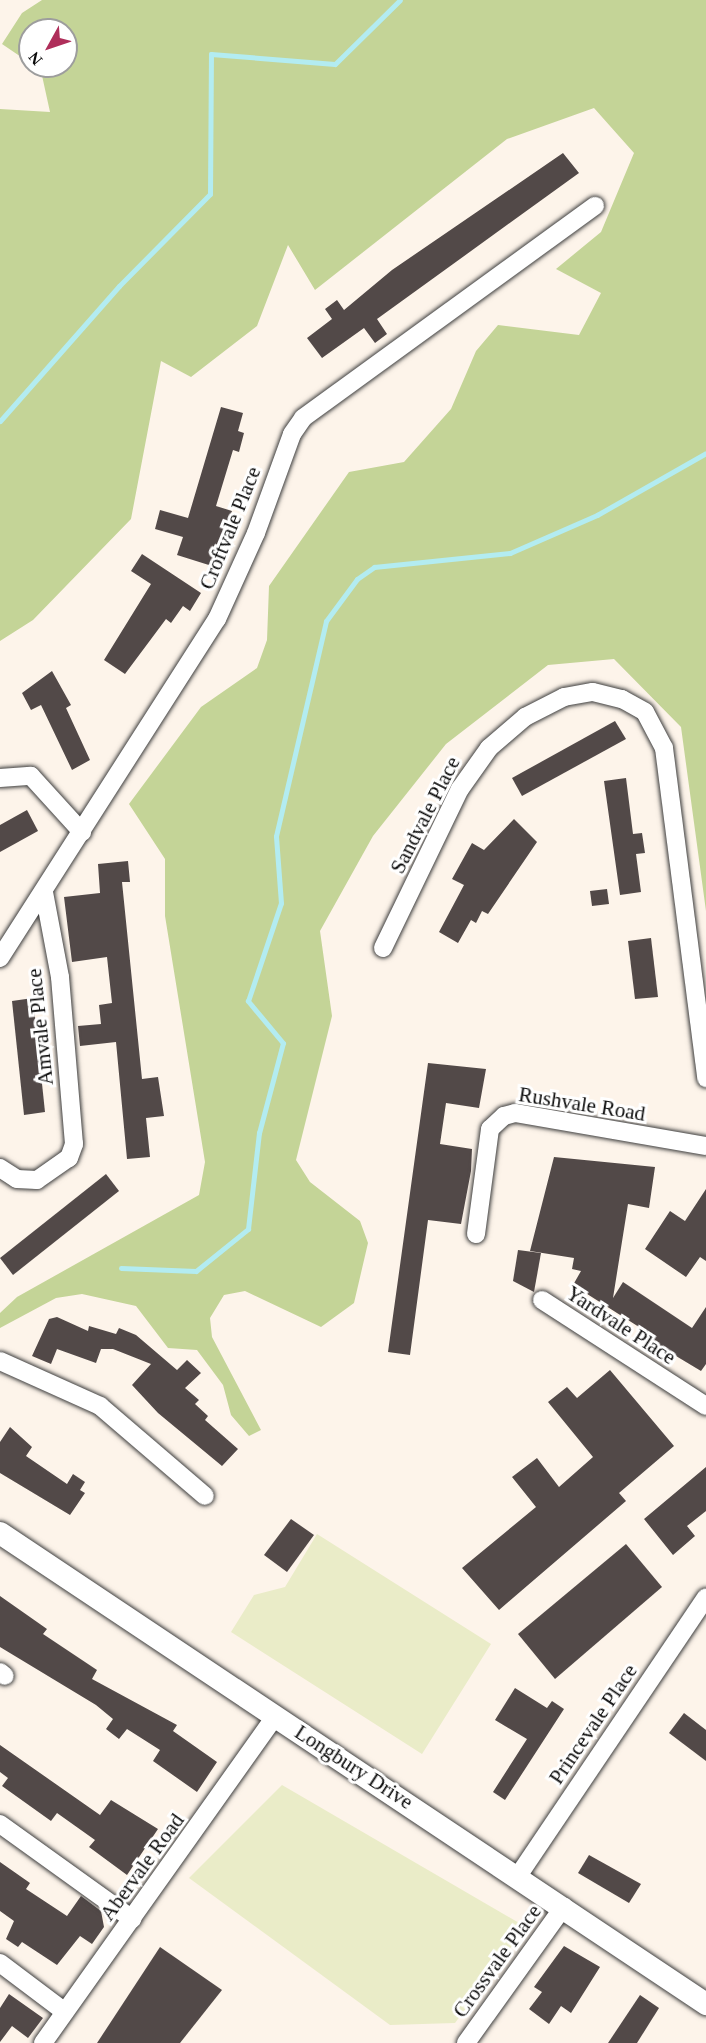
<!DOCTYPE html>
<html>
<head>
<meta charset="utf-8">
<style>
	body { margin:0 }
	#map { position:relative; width:706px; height:2043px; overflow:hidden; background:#fdf4ea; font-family:"Times New Roman",serif }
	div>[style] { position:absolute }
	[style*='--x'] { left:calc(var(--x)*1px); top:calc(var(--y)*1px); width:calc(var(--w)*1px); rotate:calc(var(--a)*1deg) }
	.forest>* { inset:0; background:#c4d497 }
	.pitch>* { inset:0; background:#eaecc8 }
	.stream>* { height:5px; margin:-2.5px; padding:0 2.5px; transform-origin:2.5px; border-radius:2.5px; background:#b3ecf1 }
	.building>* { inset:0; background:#524948 }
	.roads { filter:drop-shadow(0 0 2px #3e3e3e) drop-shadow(0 0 2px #3e3e3e) }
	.minor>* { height:18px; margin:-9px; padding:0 9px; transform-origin:9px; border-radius:9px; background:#fff }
	.tertiary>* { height:22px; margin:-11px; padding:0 11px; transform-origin:11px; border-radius:11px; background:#fff }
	span { translate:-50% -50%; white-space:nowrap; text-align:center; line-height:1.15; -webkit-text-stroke:6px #fff; paint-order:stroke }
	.street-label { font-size:21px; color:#0b0b0b }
	.north { position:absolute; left:18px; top:18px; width:60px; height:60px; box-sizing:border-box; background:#fff; border:2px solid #9d9d9d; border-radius:50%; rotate:230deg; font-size:16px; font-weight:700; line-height:24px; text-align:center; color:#0b0b0b }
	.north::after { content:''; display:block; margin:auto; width:21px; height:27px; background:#af2e5a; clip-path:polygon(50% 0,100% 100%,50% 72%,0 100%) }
</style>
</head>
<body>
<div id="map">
	<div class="forest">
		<div style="clip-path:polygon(42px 0,706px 0,706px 911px,681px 727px,614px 659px,548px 665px,446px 744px,373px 836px,320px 931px,332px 1016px,296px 1160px,310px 1182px,360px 1221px,368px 1243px,354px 1303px,321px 1327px,245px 1291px,224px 1295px,210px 1318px,212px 1337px,261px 1430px,249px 1436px,231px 1415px,223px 1385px,197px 1350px,168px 1348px,136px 1306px,82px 1294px,56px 1298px,0 1328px,0 1313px,17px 1297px,199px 1195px,205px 1162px,165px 916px,165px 859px,129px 804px,201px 707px,257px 668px,267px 640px,269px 586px,349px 472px,404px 462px,451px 409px,476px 351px,498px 325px,579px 335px,601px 293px,556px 269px,601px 232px,634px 153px,594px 108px,507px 139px,315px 290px,288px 245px,257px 326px,191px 377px,161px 361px,131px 519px,33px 620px,0 641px,0 109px,50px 112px,41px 71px,34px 66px,66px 66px,66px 30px,30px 30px,30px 63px,2px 44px,22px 13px)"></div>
	</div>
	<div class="pitch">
		<div style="clip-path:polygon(317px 1534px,491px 1644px,422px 1754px,231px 1632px,254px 1595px,285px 1587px)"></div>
		<div style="clip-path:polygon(282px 1785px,526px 1927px,455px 2023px,390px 2025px,189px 1878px)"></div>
	</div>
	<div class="stream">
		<div style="--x:0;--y:421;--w:180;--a:-48.6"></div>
		<div style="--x:119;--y:286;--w:129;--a:-45.3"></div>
		<div style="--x:210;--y:194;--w:140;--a:-89.6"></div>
		<div style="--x:211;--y:54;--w:124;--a:4.6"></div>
		<div style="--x:335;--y:64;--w:91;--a:-44.6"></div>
		<div style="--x:121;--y:1268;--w:75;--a:2.3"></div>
		<div style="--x:196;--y:1271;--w:67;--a:-38.9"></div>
		<div style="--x:248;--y:1229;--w:97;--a:-83.5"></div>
		<div style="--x:259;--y:1133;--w:93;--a:-75.1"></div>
		<div style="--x:283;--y:1043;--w:55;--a:-129.8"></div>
		<div style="--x:248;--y:1001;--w:103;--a:-71.4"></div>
		<div style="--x:281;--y:903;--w:67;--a:-94.3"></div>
		<div style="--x:276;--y:836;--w:221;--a:-76.9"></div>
		<div style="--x:326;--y:621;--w:52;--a:-53.6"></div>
		<div style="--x:357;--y:579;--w:21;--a:-35"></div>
		<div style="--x:374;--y:567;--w:137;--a:-5.9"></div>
		<div style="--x:510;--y:553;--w:95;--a:-23.6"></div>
		<div style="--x:597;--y:515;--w:125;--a:-29.6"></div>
	</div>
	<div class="building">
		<div style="clip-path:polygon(563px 153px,579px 173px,377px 319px,387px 334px,375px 343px,364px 328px,322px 358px,307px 338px,332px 319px,325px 309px,337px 300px,344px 310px,392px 270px)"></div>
		<div style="clip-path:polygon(221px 407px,243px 413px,238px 431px,244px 433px,239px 452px,233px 450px,216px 506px,232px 511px,212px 566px,177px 555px,183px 537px,155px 529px,160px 510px,188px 518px)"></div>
		<div style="clip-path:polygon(142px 554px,201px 593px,190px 611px,183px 606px,171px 623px,166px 619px,125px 674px,104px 660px,151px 584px,131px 571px)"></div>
		<div style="clip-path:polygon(52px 671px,71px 705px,66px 708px,90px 760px,72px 770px,41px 705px,31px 710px,22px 693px)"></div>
		<div style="clip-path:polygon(615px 721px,626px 739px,522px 796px,512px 778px)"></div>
		<div style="clip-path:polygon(626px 778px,633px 834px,642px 833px,645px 853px,636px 854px,641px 892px,620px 895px,604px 781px)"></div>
		<div style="clip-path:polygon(27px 810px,38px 831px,0 852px,0 825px)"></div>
		<div style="clip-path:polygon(514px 819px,537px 842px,488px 914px,482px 911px,476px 923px,471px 920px,458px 943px,439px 932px,464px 885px,452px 879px,472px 843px,484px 850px)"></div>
		<div style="clip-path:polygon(128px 861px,130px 882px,122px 882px,142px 1079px,158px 1077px,164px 1116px,146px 1118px,150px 1157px,127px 1159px,116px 1042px,80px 1046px,78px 1026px,101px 1024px,99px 1005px,112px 1003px,107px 957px,72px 962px,64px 897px,100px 893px,98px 864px)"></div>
		<div style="clip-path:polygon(607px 889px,609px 904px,592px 906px,590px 891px)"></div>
		<div style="clip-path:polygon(651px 938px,658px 997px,635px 999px,628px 941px)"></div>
		<div style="clip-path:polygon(33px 998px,45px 1112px,24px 1115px,12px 1001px)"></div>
		<div style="clip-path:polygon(428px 1063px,486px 1069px,479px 1108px,446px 1103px,440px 1144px,472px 1149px,471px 1171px,461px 1224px,428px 1220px,410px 1355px,388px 1352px)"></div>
		<div style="clip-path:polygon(554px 1157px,655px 1167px,649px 1208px,628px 1204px,613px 1298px,623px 1282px,692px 1328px,706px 1307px,706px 1364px,701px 1371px,666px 1350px,659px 1360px,642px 1348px,650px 1334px,573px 1285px,581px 1271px,572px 1269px,574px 1258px,530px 1251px)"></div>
		<div style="clip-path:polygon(106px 1174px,119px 1191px,13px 1275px,0 1258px)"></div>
		<div style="clip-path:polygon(706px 1189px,706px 1261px,700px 1257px,686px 1277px,645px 1249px,670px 1211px,685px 1221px)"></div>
		<div style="clip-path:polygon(518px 1250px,541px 1253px,534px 1292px,513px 1281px)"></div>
		<div style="clip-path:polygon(57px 1317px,88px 1331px,89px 1326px,116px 1334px,119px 1328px,136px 1335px,177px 1370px,187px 1360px,201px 1373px,185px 1388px,199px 1400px,195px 1404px,208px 1416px,205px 1420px,238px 1449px,222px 1466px,158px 1413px,132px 1385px,151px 1364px,113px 1349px,101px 1349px,96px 1363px,57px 1349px,51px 1364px,32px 1356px,49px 1319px)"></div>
		<div style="clip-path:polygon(610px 1370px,674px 1446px,619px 1493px,626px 1501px,499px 1610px,462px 1568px,536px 1507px,512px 1477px,537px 1458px,559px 1487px,593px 1457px,548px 1402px,567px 1387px,577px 1398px)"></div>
		<div style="clip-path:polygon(10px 1427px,32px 1447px,26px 1456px,67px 1484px,73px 1474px,85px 1482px,80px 1490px,85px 1493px,70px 1515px,0 1473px,0 1442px)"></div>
		<div style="clip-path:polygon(706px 1467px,706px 1511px,687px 1526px,695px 1536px,673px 1555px,644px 1519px)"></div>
		<div style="clip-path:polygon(291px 1519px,314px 1535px,287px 1572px,264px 1555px)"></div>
		<div style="clip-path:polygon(626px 1544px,662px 1587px,555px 1679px,518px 1634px)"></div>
		<div style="clip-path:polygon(0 1596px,47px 1629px,43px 1634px,97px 1670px,92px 1679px,177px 1725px,173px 1731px,217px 1762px,197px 1792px,153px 1761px,160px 1750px,127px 1729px,119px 1739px,106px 1729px,113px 1719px,96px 1705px,0 1647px)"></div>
		<div style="clip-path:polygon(515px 1688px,547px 1708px,552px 1701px,564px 1709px,505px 1800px,493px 1792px,527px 1739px,495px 1720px)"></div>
		<div style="clip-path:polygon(684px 1713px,706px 1730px,706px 1761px,669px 1733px)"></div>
		<div style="clip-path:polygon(0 1745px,100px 1815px,111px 1800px,158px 1829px,127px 1875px,89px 1847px,95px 1840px,57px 1813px,51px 1821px,2px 1786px,8px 1778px,0 1772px)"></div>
		<div style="clip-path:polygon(589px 1855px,641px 1884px,629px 1903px,578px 1873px)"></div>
		<div style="clip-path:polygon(0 1862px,30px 1883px,26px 1889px,67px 1916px,81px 1896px,101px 1911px,104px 1927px,92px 1944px,80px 1936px,57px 1965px,22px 1942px,18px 1947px,6px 1939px,14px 1921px,0 1911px)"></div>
		<div style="clip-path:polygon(564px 1946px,600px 1967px,571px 2013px,561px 2006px,549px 2024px,529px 2009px,542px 1992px,534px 1987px)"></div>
		<div style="clip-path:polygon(160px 1947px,222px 1990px,180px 2043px,97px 2043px)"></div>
		<div style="clip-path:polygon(9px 1994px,43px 2018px,28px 2038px,12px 2026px,0 2042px,0 2008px)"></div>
		<div style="clip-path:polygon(640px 1995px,659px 2008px,637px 2043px,608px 2043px)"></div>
	</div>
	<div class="roads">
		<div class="minor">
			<div style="--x:0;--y:778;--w:31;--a:-4"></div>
			<div style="--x:31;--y:776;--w:76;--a:47.7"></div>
			<div style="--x:383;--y:948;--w:177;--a:-64.2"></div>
			<div style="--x:460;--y:789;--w:50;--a:-54.7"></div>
			<div style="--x:489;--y:748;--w:48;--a:-40.7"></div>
			<div style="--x:525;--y:717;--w:44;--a:-27.1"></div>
			<div style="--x:564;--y:697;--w:29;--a:-10"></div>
			<div style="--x:593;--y:692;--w:30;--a:14"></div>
			<div style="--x:622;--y:699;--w:26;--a:29"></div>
			<div style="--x:645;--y:712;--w:41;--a:62.2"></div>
			<div style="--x:664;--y:748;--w:333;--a:82.7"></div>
			<div style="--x:0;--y:958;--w:403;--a:-57.4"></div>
			<div style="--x:217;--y:619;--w:94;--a:-65.6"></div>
			<div style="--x:256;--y:533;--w:105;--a:-70"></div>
			<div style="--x:292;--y:434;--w:19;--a:-55"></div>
			<div style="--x:303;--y:418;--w:361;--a:-36"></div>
			<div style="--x:0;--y:1168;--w:20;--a:33"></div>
			<div style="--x:17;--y:1179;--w:20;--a:3"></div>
			<div style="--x:37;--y:1180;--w:39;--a:-35"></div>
			<div style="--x:69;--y:1158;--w:15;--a:-70"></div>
			<div style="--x:74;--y:1144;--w:168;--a:-94.8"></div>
			<div style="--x:60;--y:977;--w:86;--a:-100.7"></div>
			<div style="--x:476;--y:1234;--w:106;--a:-82.4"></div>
			<div style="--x:490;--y:1129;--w:19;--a:-43"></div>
			<div style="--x:504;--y:1116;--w:11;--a:-15"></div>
			<div style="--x:515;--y:1113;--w:194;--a:9.8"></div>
			<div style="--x:542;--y:1300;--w:195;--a:32.9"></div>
			<div style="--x:0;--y:1361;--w:110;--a:24.2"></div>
			<div style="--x:100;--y:1406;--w:138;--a:40.6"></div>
			<div style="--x:0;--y:1672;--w:6;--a:39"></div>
			<div style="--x:0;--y:1824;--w:163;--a:35.7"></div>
			<div style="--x:518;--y:1876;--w:336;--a:-56"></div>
			<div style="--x:0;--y:1963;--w:81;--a:37"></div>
			<div style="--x:43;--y:2043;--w:401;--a:-54.6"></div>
			<div style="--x:466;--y:2043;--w:168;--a:-54.4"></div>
		</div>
		<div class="tertiary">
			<div style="--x:0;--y:1533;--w:849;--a:33.71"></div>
		</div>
	</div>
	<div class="street-label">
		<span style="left:230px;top:528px;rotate:-68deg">Croftvale Place</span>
		<span style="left:425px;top:815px;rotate:-63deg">Sandvale Place</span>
		<span style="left:40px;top:1027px;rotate:-96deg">Amvale Place</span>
		<span style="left:582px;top:1104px;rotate:9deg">Rushvale Road</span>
		<span style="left:621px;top:1325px;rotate:33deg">Yardvale Place</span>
		<span style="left:593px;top:1724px;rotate:-56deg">Princevale Place</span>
		<span style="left:354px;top:1767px;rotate:33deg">Longbury Drive</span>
		<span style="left:142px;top:1867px;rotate:-54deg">Abervale Road</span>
		<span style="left:497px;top:1961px;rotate:-54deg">Crossvale Place</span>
	</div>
	<div class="north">N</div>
</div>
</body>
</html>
